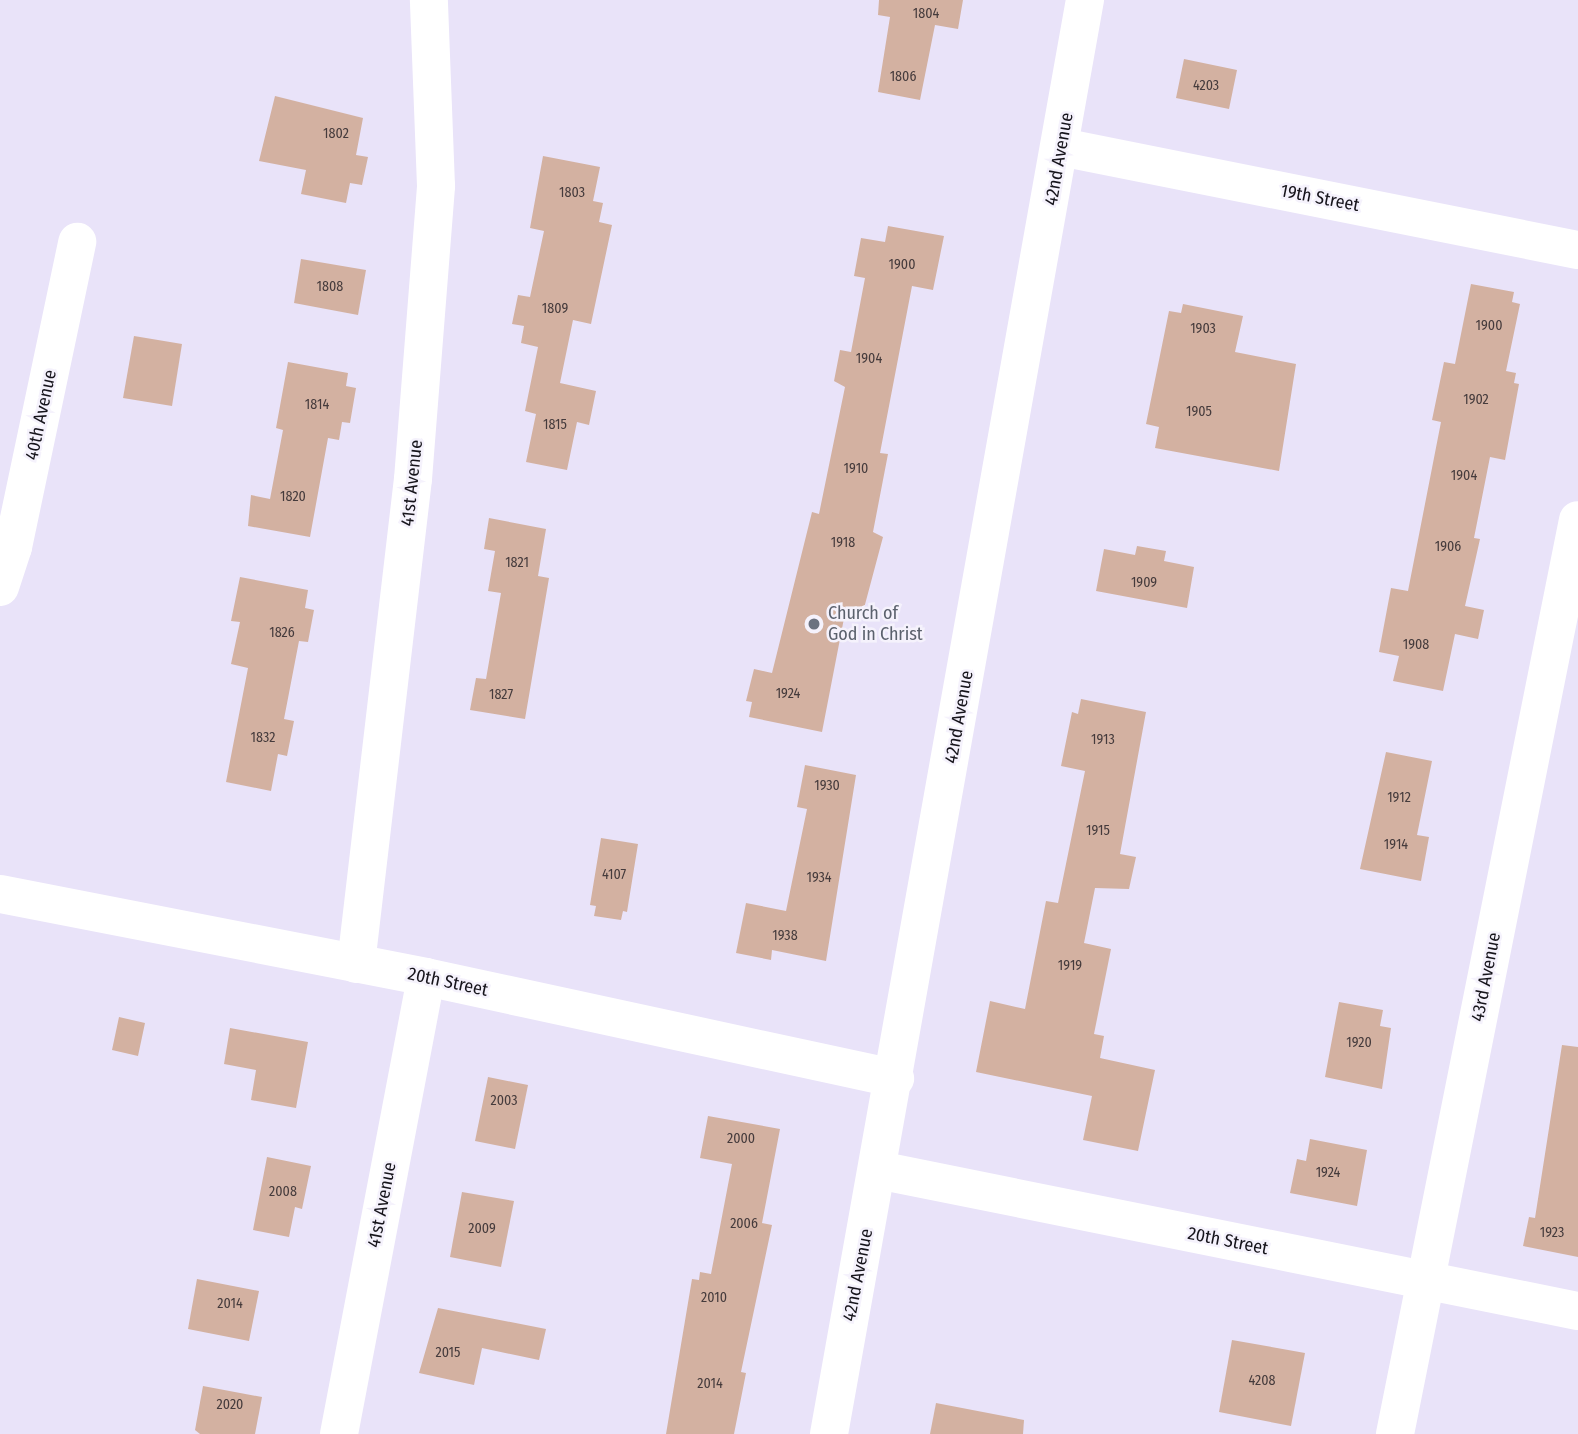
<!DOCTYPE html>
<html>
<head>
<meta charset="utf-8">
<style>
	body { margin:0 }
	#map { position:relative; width:1578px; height:1434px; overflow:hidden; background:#e9e3f9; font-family:"Fira Sans Condensed",sans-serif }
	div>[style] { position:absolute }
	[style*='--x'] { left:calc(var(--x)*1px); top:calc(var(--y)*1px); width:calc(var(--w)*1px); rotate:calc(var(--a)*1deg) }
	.building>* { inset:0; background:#d3b1a1 }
	.minor>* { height:38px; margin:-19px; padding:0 19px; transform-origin:19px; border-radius:19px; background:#fff }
	.dots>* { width:19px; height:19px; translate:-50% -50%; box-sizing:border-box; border:4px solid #f5f2fc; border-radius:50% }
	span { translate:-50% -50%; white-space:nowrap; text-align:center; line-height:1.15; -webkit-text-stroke:5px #f5f2fc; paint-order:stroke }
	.number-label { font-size:14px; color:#453b3c }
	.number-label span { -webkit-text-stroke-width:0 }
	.street-label { font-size:18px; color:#16141b }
	.worship-label { font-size:18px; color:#5b616d }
	.left { translate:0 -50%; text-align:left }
</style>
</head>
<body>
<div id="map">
	<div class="building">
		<div style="clip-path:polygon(879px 0,963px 0,958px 29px,935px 25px,920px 100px,878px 92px,890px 17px,878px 15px)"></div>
		<div style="clip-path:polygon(1184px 59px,1237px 70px,1229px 109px,1176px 98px)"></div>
		<div style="clip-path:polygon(275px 96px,363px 118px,356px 155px,368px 157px,362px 185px,350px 183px,346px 203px,301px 194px,306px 170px,259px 161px)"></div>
		<div style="clip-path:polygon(543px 156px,600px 167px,593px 201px,603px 203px,599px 222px,612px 225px,591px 324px,573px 320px,560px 383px,596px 391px,589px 425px,577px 422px,567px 470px,526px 462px,536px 414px,525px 411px,538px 347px,521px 343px,524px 326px,512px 324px,518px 295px,530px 297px,544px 231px,530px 228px)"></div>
		<div style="clip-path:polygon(888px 226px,944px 236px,933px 290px,912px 286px,880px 453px,888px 454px,873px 532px,883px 537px,863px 612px,846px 608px,822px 732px,749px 717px,752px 702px,746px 701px,754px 669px,772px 673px,812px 512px,819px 514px,845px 387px,834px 381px,840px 350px,851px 352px,865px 278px,854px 276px,861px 238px,885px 242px)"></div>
		<div style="clip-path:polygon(301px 259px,366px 270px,358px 315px,294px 303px)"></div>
		<div style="clip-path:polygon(1471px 284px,1514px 292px,1512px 302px,1520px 304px,1506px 371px,1516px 373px,1514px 383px,1519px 384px,1505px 460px,1490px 457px,1474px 538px,1480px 539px,1465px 606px,1484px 610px,1478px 639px,1455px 634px,1443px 691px,1393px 681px,1399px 656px,1379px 652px,1391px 588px,1408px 591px,1441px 422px,1432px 420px,1444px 362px,1455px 364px)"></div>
		<div style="clip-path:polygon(1183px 304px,1243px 316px,1235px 352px,1296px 364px,1279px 471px,1155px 448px,1159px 427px,1146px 424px,1169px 311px,1181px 313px)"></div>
		<div style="clip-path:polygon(134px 336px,182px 344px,172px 406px,123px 398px)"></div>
		<div style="clip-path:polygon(288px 362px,348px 373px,346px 386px,356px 388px,350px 423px,342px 422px,339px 440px,328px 438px,310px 537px,248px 526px,251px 495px,270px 499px,283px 430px,276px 428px)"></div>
		<div style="clip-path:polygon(489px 518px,546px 529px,538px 576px,549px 578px,525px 719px,470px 710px,476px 678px,486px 679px,501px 593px,488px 591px,495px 551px,484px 549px)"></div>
		<div style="clip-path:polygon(1137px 546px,1166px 551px,1164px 561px,1194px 567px,1187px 608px,1096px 591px,1104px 549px,1135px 555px)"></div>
		<div style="clip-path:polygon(240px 577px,308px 590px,305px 608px,314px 610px,308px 642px,299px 641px,284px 719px,294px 721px,287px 756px,278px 754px,271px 791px,226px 782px,248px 668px,231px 664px,240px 622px,231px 621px)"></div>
		<div style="clip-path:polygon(1081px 699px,1146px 712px,1120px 854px,1136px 857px,1129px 889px,1095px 888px,1084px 943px,1111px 949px,1094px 1034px,1104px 1036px,1100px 1058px,1155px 1070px,1138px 1151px,1083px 1140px,1092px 1096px,976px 1072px,990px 1001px,1025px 1009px,1046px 901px,1058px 903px,1085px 771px,1061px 766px,1072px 712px,1078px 714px)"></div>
		<div style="clip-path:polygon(1386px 752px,1432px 761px,1417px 835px,1429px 837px,1421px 881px,1360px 869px)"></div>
		<div style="clip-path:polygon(805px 765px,856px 775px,826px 961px,772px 950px,771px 960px,736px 953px,746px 903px,786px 911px,807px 809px,797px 807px)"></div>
		<div style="clip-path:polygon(601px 838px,638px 844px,627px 912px,623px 911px,621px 920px,594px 916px,596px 906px,590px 905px)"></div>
		<div style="clip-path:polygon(1339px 1002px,1383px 1010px,1380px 1026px,1391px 1028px,1382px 1089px,1325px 1077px)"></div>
		<div style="clip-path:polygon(119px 1017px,145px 1023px,138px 1056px,112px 1050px)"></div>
		<div style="clip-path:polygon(230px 1028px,308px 1042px,296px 1108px,251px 1100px,256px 1070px,224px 1064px)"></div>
		<div style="clip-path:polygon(1562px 1045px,1578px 1047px,1578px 1257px,1523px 1246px,1529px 1217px,1535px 1218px)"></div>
		<div style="clip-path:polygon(488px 1077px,528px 1085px,515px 1149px,475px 1141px)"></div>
		<div style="clip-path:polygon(708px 1116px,780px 1129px,762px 1223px,772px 1225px,741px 1372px,746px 1373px,734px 1434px,666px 1434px,692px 1279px,699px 1280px,700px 1272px,711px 1274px,732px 1164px,700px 1158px)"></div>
		<div style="clip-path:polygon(1310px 1139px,1367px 1150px,1357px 1206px,1290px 1193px,1297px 1159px,1306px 1161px)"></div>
		<div style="clip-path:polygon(267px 1157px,311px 1166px,302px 1209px,295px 1207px,289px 1237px,253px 1230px)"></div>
		<div style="clip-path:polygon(462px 1192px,514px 1201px,501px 1267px,450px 1257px)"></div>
		<div style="clip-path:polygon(197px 1279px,259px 1291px,249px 1341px,188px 1329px)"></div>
		<div style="clip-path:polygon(438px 1308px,546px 1329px,539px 1360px,482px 1348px,474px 1385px,419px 1373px)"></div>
		<div style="clip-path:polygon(1232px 1340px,1305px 1353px,1291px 1426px,1219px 1412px)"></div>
		<div style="clip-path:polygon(203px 1386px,262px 1397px,255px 1434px,200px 1434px,195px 1430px)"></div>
		<div style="clip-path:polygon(936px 1403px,1024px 1420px,1023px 1434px,930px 1434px)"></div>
	</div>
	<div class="minor">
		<div style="--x:1061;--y:147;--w:527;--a:11.27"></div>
		<div style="--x:0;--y:587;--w:42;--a:-72"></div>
		<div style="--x:13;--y:547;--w:312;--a:-78.1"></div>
		<div style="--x:0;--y:894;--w:434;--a:11"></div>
		<div style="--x:426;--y:977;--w:480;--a:12.2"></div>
		<div style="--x:356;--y:964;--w:488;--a:-83.3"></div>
		<div style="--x:413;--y:479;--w:294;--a:-85.5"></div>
		<div style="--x:436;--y:186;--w:186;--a:-92.2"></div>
		<div style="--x:878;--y:1170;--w:714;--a:11.39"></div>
		<div style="--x:339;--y:1434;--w:465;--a:-79.2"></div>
		<div style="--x:829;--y:1434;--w:1457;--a:-79.88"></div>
		<div style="--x:1395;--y:1434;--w:932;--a:-78.68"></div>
	</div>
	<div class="dots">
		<div style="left:814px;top:624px;background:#6b7280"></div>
	</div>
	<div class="number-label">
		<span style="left:926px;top:14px">1804</span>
		<span style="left:903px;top:77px">1806</span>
		<span style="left:1206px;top:86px">4203</span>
		<span style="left:336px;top:134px">1802</span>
		<span style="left:572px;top:193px">1803</span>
		<span style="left:902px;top:265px">1900</span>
		<span style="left:330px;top:287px">1808</span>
		<span style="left:555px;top:309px">1809</span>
		<span style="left:1489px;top:326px">1900</span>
		<span style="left:1203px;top:329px">1903</span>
		<span style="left:869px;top:359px">1904</span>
		<span style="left:1476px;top:400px">1902</span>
		<span style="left:317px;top:405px">1814</span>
		<span style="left:1199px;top:412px">1905</span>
		<span style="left:555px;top:425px">1815</span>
		<span style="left:856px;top:469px">1910</span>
		<span style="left:1464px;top:476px">1904</span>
		<span style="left:293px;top:497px">1820</span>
		<span style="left:843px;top:543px">1918</span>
		<span style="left:1448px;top:547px">1906</span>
		<span style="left:517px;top:563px">1821</span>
		<span style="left:1144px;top:583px">1909</span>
		<span style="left:282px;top:633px">1826</span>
		<span style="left:1416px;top:645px">1908</span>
		<span style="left:788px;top:694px">1924</span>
		<span style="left:501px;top:695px">1827</span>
		<span style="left:263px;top:738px">1832</span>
		<span style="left:1103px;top:740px">1913</span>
		<span style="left:827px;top:786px">1930</span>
		<span style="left:1399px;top:798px">1912</span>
		<span style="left:1098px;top:831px">1915</span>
		<span style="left:1396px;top:845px">1914</span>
		<span style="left:614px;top:875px">4107</span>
		<span style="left:819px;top:878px">1934</span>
		<span style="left:785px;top:936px">1938</span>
		<span style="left:1070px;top:966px">1919</span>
		<span style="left:1359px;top:1043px">1920</span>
		<span style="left:504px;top:1101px">2003</span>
		<span style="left:741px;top:1139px">2000</span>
		<span style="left:1328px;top:1173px">1924</span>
		<span style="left:283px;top:1192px">2008</span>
		<span style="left:744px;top:1224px">2006</span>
		<span style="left:482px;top:1229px">2009</span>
		<span style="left:1552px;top:1233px">1923</span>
		<span style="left:714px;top:1298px">2010</span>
		<span style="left:230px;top:1304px">2014</span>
		<span style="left:448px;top:1353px">2015</span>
		<span style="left:1262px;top:1381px">4208</span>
		<span style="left:710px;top:1384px">2014</span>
		<span style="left:230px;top:1405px">2020</span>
	</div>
	<div class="street-label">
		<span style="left:1059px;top:159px;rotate:-80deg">42nd Avenue</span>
		<span style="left:1320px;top:198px;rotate:11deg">19th Street</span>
		<span style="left:41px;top:415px;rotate:-78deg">40th Avenue</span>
		<span style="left:412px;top:483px;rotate:-84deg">41st Avenue</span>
		<span style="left:959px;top:717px;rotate:-80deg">42nd Avenue</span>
		<span style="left:1486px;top:977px;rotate:-79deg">43rd Avenue</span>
		<span style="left:448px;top:982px;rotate:12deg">20th Street</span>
		<span style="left:382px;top:1205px;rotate:-79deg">41st Avenue</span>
		<span style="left:1228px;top:1241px;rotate:11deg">20th Street</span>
		<span style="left:858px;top:1275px;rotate:-79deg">42nd Avenue</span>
	</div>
	<div class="worship-label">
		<span class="left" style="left:828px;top:624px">Church of<br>God in Christ</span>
	</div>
</div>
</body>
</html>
